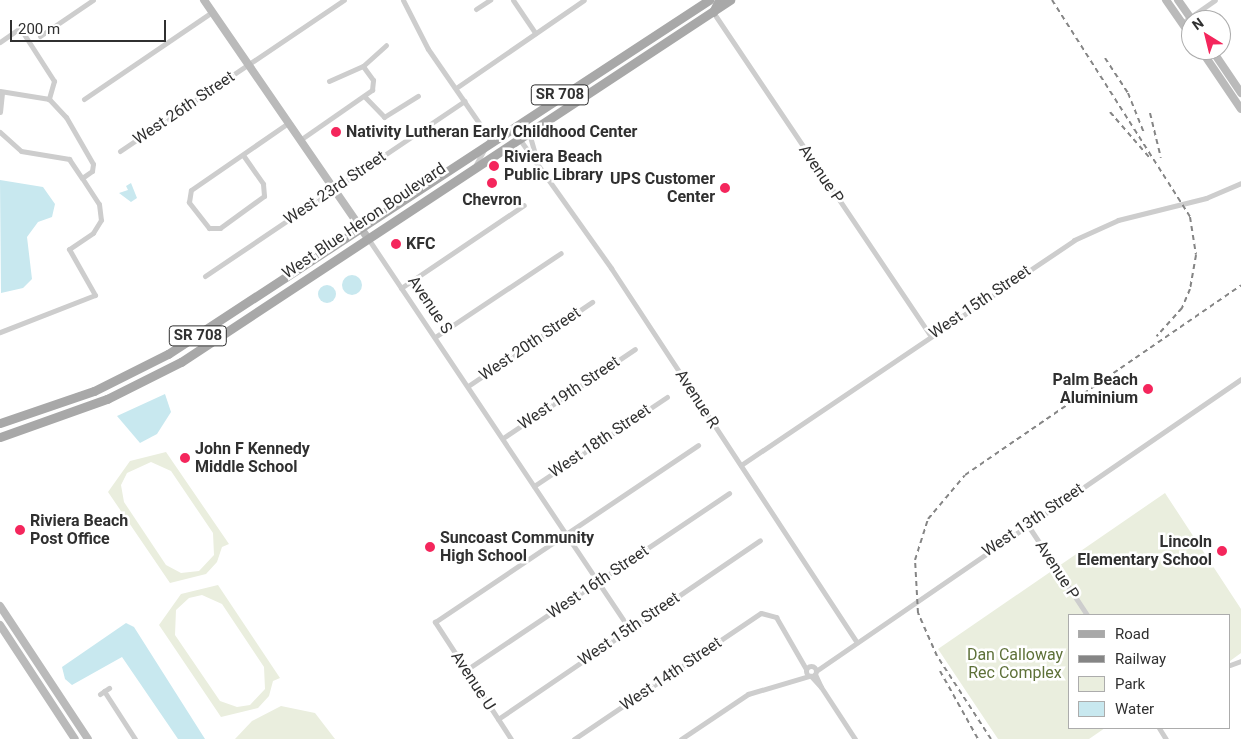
<!DOCTYPE html>
<html>
<head>
<meta charset="utf-8">
<style>
	body { margin:0 }
	#map { position:relative; width:1241px; height:739px; overflow:hidden; background:#fff; font-family:Roboto,sans-serif }
	div>[style] { position:absolute }
	[style*='--x'] { left:calc(var(--x)*1px); top:calc(var(--y)*1px); width:calc(var(--w)*1px); rotate:calc(var(--a)*1deg) }
	.green>* { inset:0; background:#eaeede }
	.water>* { inset:0; background:#c8e8ef }
	.round { border-radius:50% }
	.street>* { height:5px; margin:-2.5px; padding:0 2.5px; transform-origin:2.5px; border-radius:2.5px; background:#cdcdcd }
	.street>.ring { margin:-2.5px; padding:0; box-sizing:content-box; background:none; border:5px solid #cdcdcd; border-radius:50% }
	.secondary>* { height:8px; margin:-4px; padding:0 4px; transform-origin:4px; border-radius:4px; background:#bababa }
	.primary>* { height:9px; margin:-4.5px; padding:0 4.5px; transform-origin:4.5px; border-radius:4.5px; background:#a8a8a8 }
	.rail>* { height:2px; margin-top:-1px; transform-origin:0; background:repeating-linear-gradient(90deg,#858585 0 5px,transparent 0 9px) }
	.dots>* { width:14px; height:14px; translate:-50% -50%; box-sizing:border-box; border:2px solid #fff; border-radius:50% }
	span { translate:-50% -50%; white-space:nowrap; text-align:center; line-height:1.15; -webkit-text-stroke:5px #fff; paint-order:stroke }
	.shield-label span { padding:1px 4px; background:#fff; border:1px solid; border-radius:4px; -webkit-text-stroke-width:0 }
	.shield-label { font-size:15px; color:#303030; font-weight:700 }
	.street-label { font-size:16px; color:#303030 }
	.poi-label { font-size:16px; color:#303030; font-weight:700 }
	.left { translate:0 -50%; text-align:left }
	.right { translate:-100% -50%; text-align:right }
	.park-label { font-size:16px; color:#5e7139 }
	.legend { position:absolute; left:1068px; top:614px; width:162px; height:115px; box-sizing:border-box; background:#fff; border:1px solid #acacac; margin:0; padding:6px 9px; list-style:none; font-size:15px; color:#303030 }
	.legend li { display:flex; align-items:center; gap:10px; height:25px }
	.legend b { width:25px; border:1px solid #acacac }
	.north { position:absolute; left:1181px; top:10px; width:50px; height:50px; box-sizing:border-box; background:#fff; border:1px solid #acacac; border-radius:50%; rotate:324deg; font-size:14px; font-weight:700; line-height:20px; text-align:center; color:#303030 }
	.north::after { content:''; display:block; margin:auto; width:18px; height:22px; background:#f4265c; clip-path:polygon(50% 0,100% 100%,50% 72%,0 100%) }
	.scale { position:absolute; left:10px; top:20px; width:156px; height:22px; box-sizing:border-box; border:2px solid #303030; border-top:0; padding-left:6px; font-size:15px; line-height:18px; white-space:nowrap; color:#303030; -webkit-text-stroke:4px #fff; paint-order:stroke }
</style>
</head>
<body>
<div id="map">
	<div class="green">
		<div style="clip-path:polygon(evenodd,166px 452px,229px 544px,222px 547px,217px 562px,206px 574px,170px 583px,108px 492px,130px 461px,166px 452px,151px 462px,171px 471px,213px 533px,214px 555px,199px 571px,181px 573px,166px 565px,124px 502px,121px 485px,127px 473px,151px 462px)"></div>
		<div style="clip-path:polygon(1165px 493px,1241px 609px,1241px 653px,1230px 661px,1230px 615px,1070px 615px,1070px 728px,1105px 728px,1089px 739px,998px 739px,938px 649px)"></div>
		<div style="clip-path:polygon(evenodd,218px 585px,280px 678px,273px 681px,269px 696px,258px 708px,221px 717px,159px 625px,181px 594px,218px 585px,202px 595px,222px 604px,264px 667px,265px 689px,250px 705px,237px 707px,220px 701px,175px 635px,176px 610px,189px 598px,202px 595px)"></div>
		<div style="clip-path:polygon(281px 706px,315px 713px,335px 739px,235px 739px,252px 721px)"></div>
	</div>
	<div class="water">
		<div style="clip-path:polygon(0 180px,43px 187px,55px 204px,52px 217px,38px 222px,27px 237px,32px 279px,23px 288px,1px 293px)"></div>
		<div style="clip-path:polygon(131px 183px,137px 198px,131px 202px,119px 193px,128px 190px,126px 186px)"></div>
		<div class="round" style="left:342px;top:275px;width:20px;height:20px"></div>
		<div class="round" style="left:318px;top:285px;width:18px;height:18px"></div>
		<div style="clip-path:polygon(165px 394px,171px 412px,157px 434px,140px 443px,117px 416px)"></div>
		<div style="clip-path:polygon(126px 623px,134px 627px,205px 739px,178px 739px,122px 657px,72px 685px,65px 679px,62px 667px)"></div>
	</div>
	<div class="street">
		<div style="--x:403;--y:0;--w:55;--a:63"></div>
		<div style="--x:428;--y:49;--w:109;--a:55.4"></div>
		<div style="--x:490;--y:139;--w:29;--a:119"></div>
		<div style="--x:513;--y:0;--w:40;--a:56"></div>
		<div style="--x:476;--y:9;--w:17;--a:-33"></div>
		<div style="--x:713;--y:12;--w:389;--a:56.1"></div>
		<div style="--x:1182;--y:23;--w:40;--a:-34.9"></div>
		<div style="--x:40;--y:36;--w:64;--a:-34.2"></div>
		<div style="--x:0;--y:42;--w:24;--a:-35"></div>
		<div style="--x:20;--y:28;--w:63;--a:57.3"></div>
		<div style="--x:54;--y:81;--w:19;--a:106"></div>
		<div style="--x:329;--y:81;--w:37;--a:-24"></div>
		<div style="--x:363;--y:66;--w:31;--a:-42"></div>
		<div style="--x:456;--y:88;--w:155;--a:-34.5"></div>
		<div style="--x:0;--y:91;--w:50;--a:9.3"></div>
		<div style="--x:49;--y:99;--w:25;--a:47"></div>
		<div style="--x:66;--y:117;--w:54;--a:60.1"></div>
		<div style="--x:93;--y:164;--w:7;--a:98"></div>
		<div style="--x:92;--y:171;--w:12;--a:145"></div>
		<div style="--x:82;--y:178;--w:31;--a:57"></div>
		<div style="--x:99;--y:204;--w:16;--a:83"></div>
		<div style="--x:101;--y:220;--w:15;--a:122"></div>
		<div style="--x:93;--y:233;--w:29;--a:146"></div>
		<div style="--x:69;--y:249;--w:53;--a:60.5"></div>
		<div style="--x:95;--y:295;--w:102;--a:158.7"></div>
		<div style="--x:364;--y:96;--w:29;--a:46"></div>
		<div style="--x:384;--y:117;--w:40;--a:-32"></div>
		<div style="--x:84;--y:99;--w:155;--a:-34.2"></div>
		<div style="--x:0;--y:112;--w:20;--a:-84"></div>
		<div style="--x:0;--y:132;--w:28;--a:42"></div>
		<div style="--x:21;--y:151;--w:49;--a:9.5"></div>
		<div style="--x:69;--y:159;--w:23;--a:56"></div>
		<div style="--x:529;--y:133;--w:26;--a:74"></div>
		<div style="--x:518;--y:137;--w:161;--a:54.6"></div>
		<div style="--x:611;--y:268;--w:446;--a:56.7"></div>
		<div style="--x:300;--y:140;--w:88;--a:-34.8"></div>
		<div style="--x:372;--y:90;--w:10;--a:-84"></div>
		<div style="--x:373;--y:80;--w:17;--a:-126"></div>
		<div style="--x:120;--y:151;--w:270;--a:-34"></div>
		<div style="--x:243;--y:155;--w:35;--a:55"></div>
		<div style="--x:263;--y:184;--w:12;--a:85"></div>
		<div style="--x:264;--y:196;--w:54;--a:144"></div>
		<div style="--x:220;--y:228;--w:11;--a:180"></div>
		<div style="--x:209;--y:228;--w:33;--a:-128"></div>
		<div style="--x:189;--y:202;--w:12;--a:-81"></div>
		<div style="--x:191;--y:190;--w:118;--a:-34.6"></div>
		<div style="--x:367;--y:237;--w:471;--a:56.2"></div>
		<div style="--x:205;--y:276;--w:313;--a:-34"></div>
		<div style="--x:401;--y:288;--w:148;--a:-34"></div>
		<div style="--x:435;--y:337;--w:151;--a:-33.7"></div>
		<div style="--x:468;--y:386;--w:150;--a:-34.1"></div>
		<div style="--x:503;--y:438;--w:159;--a:-34"></div>
		<div style="--x:741;--y:465;--w:402;--a:-34"></div>
		<div style="--x:1074;--y:240;--w:48;--a:-24.4"></div>
		<div style="--x:1118;--y:220;--w:91;--a:-14"></div>
		<div style="--x:1206;--y:198;--w:38;--a:-23"></div>
		<div style="--x:534;--y:486;--w:160;--a:-33.8"></div>
		<div style="--x:1027;--y:524;--w:109;--a:56.6"></div>
		<div style="--x:1230;--y:665;--w:12;--a:-20"></div>
		<div class="ring" style="left:806px;top:666px;width:5px;height:5px"></div>
		<div style="--x:466;--y:670;--w:317;--a:-33.9"></div>
		<div style="--x:816;--y:671;--w:516;--a:-34.49"></div>
		<div style="--x:811;--y:676;--w:15;--a:48"></div>
		<div style="--x:821;--y:687;--w:14;--a:-115"></div>
		<div style="--x:821;--y:687;--w:62;--a:56.8"></div>
		<div style="--x:104;--y:691;--w:57;--a:57.1"></div>
		<div style="--x:100;--y:694;--w:11;--a:-34"></div>
		<div style="--x:498;--y:719;--w:317;--a:-34.3"></div>
		<div style="--x:1159;--y:728;--w:13;--a:58"></div>
		<div style="--x:511;--y:739;--w:140;--a:-123"></div>
		<div style="--x:435;--y:622;--w:317;--a:-33.9"></div>
		<div style="--x:574;--y:739;--w:225;--a:-34"></div>
		<div style="--x:761;--y:613;--w:16;--a:15"></div>
		<div style="--x:776;--y:617;--w:60;--a:60"></div>
		<div style="--x:681;--y:739;--w:81;--a:-33.9"></div>
		<div style="--x:748;--y:694;--w:64;--a:-16.4"></div>
	</div>
	<div class="secondary">
		<div style="--x:204;--y:0;--w:288;--a:55.5"></div>
		<div style="--x:1166;--y:0;--w:44;--a:55.2"></div>
		<div style="--x:1178;--y:0;--w:24;--a:55"></div>
		<div style="--x:1201;--y:50;--w:71;--a:55.9"></div>
		<div style="--x:1212;--y:50;--w:52;--a:56"></div>
		<div style="--x:0;--y:606;--w:159;--a:56.5"></div>
		<div style="--x:0;--y:625;--w:136;--a:56.7"></div>
	</div>
	<div class="primary">
		<div style="--x:713;--y:12;--w:13;--a:-63"></div>
		<div style="--x:0;--y:423;--w:99;--a:-18.8"></div>
		<div style="--x:94;--y:391;--w:83;--a:-26.6"></div>
		<div style="--x:168;--y:354;--w:647;--a:-33.2"></div>
		<div style="--x:0;--y:437;--w:114;--a:-19.6"></div>
		<div style="--x:107;--y:399;--w:83;--a:-26.6"></div>
		<div style="--x:181;--y:362;--w:658;--a:-33.4"></div>
	</div>
	<div class="rail">
		<div style="--x:1052;--y:0;--w:257;--a:57.5"></div>
		<div style="--x:1190;--y:217;--w:38;--a:81"></div>
		<div style="--x:1196;--y:255;--w:35;--a:100"></div>
		<div style="--x:1190;--y:289;--w:21;--a:113"></div>
		<div style="--x:1182;--y:308;--w:38;--a:132"></div>
		<div style="--x:1105;--y:58;--w:42;--a:56.7"></div>
		<div style="--x:1128;--y:93;--w:43;--a:68.2"></div>
		<div style="--x:1110;--y:112;--w:60;--a:49.1"></div>
		<div style="--x:1150;--y:113;--w:46;--a:76.3"></div>
		<div style="--x:940;--y:671;--w:78;--a:60.8"></div>
		<div style="--x:991;--y:739;--w:99;--a:-123"></div>
		<div style="--x:937;--y:656;--w:47;--a:-113.8"></div>
		<div style="--x:918;--y:613;--w:53;--a:-93.2"></div>
		<div style="--x:915;--y:560;--w:43;--a:-72.4"></div>
		<div style="--x:928;--y:519;--w:57;--a:-49.9"></div>
		<div style="--x:965;--y:475;--w:335;--a:-34.5"></div>
	</div>
	<div class="dots">
		<div style="left:336px;top:132px;background:#f4265c"></div>
		<div style="left:494px;top:166px;background:#f4265c"></div>
		<div style="left:492px;top:183px;background:#f4265c"></div>
		<div style="left:725px;top:188px;background:#f4265c"></div>
		<div style="left:396px;top:244px;background:#f4265c"></div>
		<div style="left:1148px;top:389px;background:#f4265c"></div>
		<div style="left:185px;top:458px;background:#f4265c"></div>
		<div style="left:20px;top:530px;background:#f4265c"></div>
		<div style="left:430px;top:547px;background:#f4265c"></div>
		<div style="left:1222px;top:551px;background:#f4265c"></div>
	</div>
	<div class="shield-label">
		<span style="left:560px;top:95px">SR 708</span>
		<span style="left:198px;top:336px">SR 708</span>
	</div>
	<div class="street-label">
		<span style="left:184px;top:108px;rotate:-34deg">West 26th Street</span>
		<span style="left:821px;top:174px;rotate:56deg">Avenue P</span>
		<span style="left:335px;top:188px;rotate:-34deg">West 23rd Street</span>
		<span style="left:364px;top:221px;rotate:-34deg">West Blue Heron Boulevard</span>
		<span style="left:980px;top:302px;rotate:-34deg">West 15th Street</span>
		<span style="left:430px;top:305px;rotate:56deg">Avenue S</span>
		<span style="left:530px;top:344px;rotate:-34deg">West 20th Street</span>
		<span style="left:569px;top:393px;rotate:-34deg">West 19th Street</span>
		<span style="left:697px;top:399px;rotate:57deg">Avenue R</span>
		<span style="left:600px;top:441px;rotate:-34deg">West 18th Street</span>
		<span style="left:1033px;top:520px;rotate:-34deg">West 13th Street</span>
		<span style="left:1057px;top:570px;rotate:57deg">Avenue P</span>
		<span style="left:598px;top:582px;rotate:-34deg">West 16th Street</span>
		<span style="left:629px;top:629px;rotate:-34deg">West 15th Street</span>
		<span style="left:671px;top:674px;rotate:-34deg">West 14th Street</span>
		<span style="left:473px;top:681px;rotate:57deg">Avenue U</span>
	</div>
	<div class="poi-label">
		<span class="left" style="left:346px;top:132px">Nativity Lutheran Early Childhood Center</span>
		<span class="left" style="left:504px;top:166px">Riviera Beach<br>Public Library</span>
		<span class="right" style="left:715px;top:188px">UPS Customer<br>Center</span>
		<span style="left:492px;top:200px">Chevron</span>
		<span class="left" style="left:406px;top:244px">KFC</span>
		<span class="right" style="left:1138px;top:389px">Palm Beach<br>Aluminium</span>
		<span class="left" style="left:195px;top:458px">John F Kennedy<br>Middle School</span>
		<span class="left" style="left:30px;top:530px">Riviera Beach<br>Post Office</span>
		<span class="left" style="left:440px;top:547px">Suncoast Community<br>High School</span>
		<span class="right" style="left:1212px;top:551px">Lincoln<br>Elementary School</span>
	</div>
	<div class="park-label">
		<span style="left:1015px;top:664px">Dan Calloway<br>Rec Complex</span>
	</div>
	<ul class="legend">
	<li><b style="height:6px;background:#a8a8a8"></b>Road</li>
	<li><b style="height:6px;background:#858585"></b>Railway</li>
	<li><b style="height:14px;background:#eaeede"></b>Park</li>
	<li><b style="height:14px;background:#c8e8ef"></b>Water</li>
	</ul>
	<div class="north">N</div>
	<div class="scale">200 m</div>
</div>
</body>
</html>
